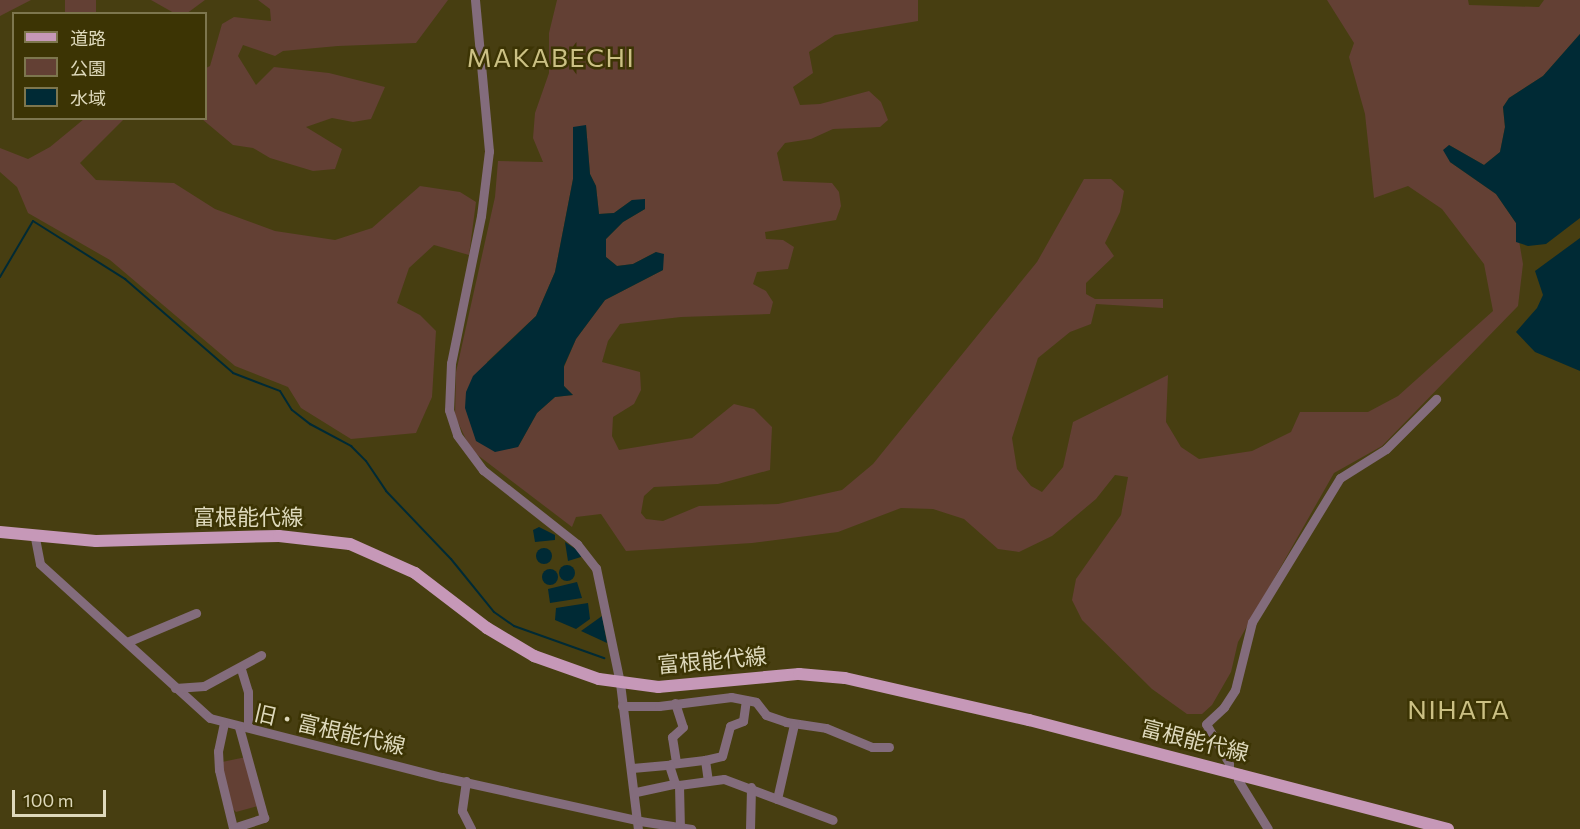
<!DOCTYPE html>
<html>
<head>
<meta charset="utf-8">
<style>
	body { margin:0 }
	#map { position:relative; width:1580px; height:829px; overflow:hidden; background:#473e11; font-family:Commissioner,"Noto Sans JP",sans-serif }
	div>[style] { position:absolute }
	[style*='--x'] { left:calc(var(--x)*1px); top:calc(var(--y)*1px); width:calc(var(--w)*1px); rotate:calc(var(--a)*1deg) }
	.green>* { inset:0; background:#634034 }
	.water>* { inset:0; background:#002a35 }
	.round { border-radius:50% }
	.stream>* { height:2px; margin:-1px; padding:0 1px; transform-origin:1px; border-radius:1px; background:#002a35 }
	.minor>* { height:9px; margin:-4.5px; padding:0 4.5px; transform-origin:4.5px; border-radius:4.5px; background:#836c7c }
	.major>* { height:12px; margin:-6px; padding:0 6px; transform-origin:6px; border-radius:6px; background:#c698b8 }
	span { translate:-50% -50%; white-space:nowrap; text-align:center; line-height:1.15; -webkit-text-stroke:5px #3c3404; paint-order:stroke }
	.street-label { font-size:22px; color:#ded9bc }
	.quarter-label { font-size:26px; color:#cbc084; letter-spacing:1.5px }
	.legend { position:absolute; left:12px; top:12px; width:195px; height:108px; box-sizing:border-box; background:#3c3404; border:2px solid #7d764e; margin:0; padding:8px 10px; list-style:none; font-size:18px; color:#ded9bc }
	.legend li { display:flex; align-items:center; gap:12px; height:30px }
	.legend b { width:30px; border:2px solid #7d764e }
	.scale { position:absolute; left:12px; top:790px; width:94px; height:27px; box-sizing:border-box; border:3px solid #ded9bc; border-top:0; padding-left:8px; font-size:18px; line-height:21px; white-space:nowrap; color:#ded9bc; -webkit-text-stroke:4px #3c3404; paint-order:stroke }
</style>
</head>
<body>
<div id="map">
	<div class="green">
		<div style="clip-path:polygon(0 0,31px 0,0 16px)"></div>
		<div style="clip-path:polygon(65px 0,96px 0,96px 13px,65px 13px)"></div>
		<div style="clip-path:polygon(151px 0,205px 0,186px 14px,174px 13px)"></div>
		<div style="clip-path:polygon(258px 0,448px 0,416px 43px,338px 46px,283px 51px,275px 56px,243px 45px,238px 56px,256px 85px,274px 67px,329px 73px,385px 87px,371px 119px,353px 122px,332px 118px,306px 127px,342px 149px,335px 169px,313px 171px,270px 158px,253px 148px,233px 145px,202px 119px,206px 118px,206px 68px,210px 66px,222px 24px,234px 17px,271px 21px,270px 9px)"></div>
		<div style="clip-path:polygon(evenodd,557px 0,918px 0,918px 21px,835px 35px,809px 52px,813px 73px,793px 87px,800px 105px,820px 104px,869px 91px,881px 102px,888px 120px,880px 127px,833px 129px,811px 139px,785px 143px,777px 153px,783px 181px,832px 183px,839px 192px,841px 206px,836px 220px,765px 232px,766px 239px,783px 240px,794px 247px,788px 269px,757px 272px,753px 284px,766px 291px,773px 302px,770px 314px,681px 317px,620px 324px,608px 341px,602px 362px,640px 372px,641px 390px,634px 404px,613px 417px,612px 436px,619px 450px,692px 438px,734px 404px,754px 409px,772px 427px,770px 470px,718px 484px,654px 487px,644px 496px,641px 513px,646px 519px,663px 521px,699px 506px,778px 504px,842px 490px,873px 464px,1037px 262px,1084px 179px,1111px 179px,1124px 191px,1120px 212px,1105px 243px,1114px 256px,1086px 283px,1086px 294px,1095px 299px,1163px 299px,1163px 308px,1096px 304px,1091px 324px,1070px 332px,1038px 358px,1012px 438px,1017px 469px,1031px 486px,1042px 492px,1063px 467px,1073px 422px,1168px 375px,1166px 422px,1181px 447px,1199px 459px,1252px 451px,1291px 432px,1300px 412px,1368px 412px,1398px 396px,1493px 311px,1484px 264px,1442px 209px,1408px 186px,1374px 198px,1365px 114px,1349px 57px,1354px 43px,1327px 0,1468px 0,1469px 5px,1539px 7px,1544px 0,1580px 0,1580px 34px,1543px 76px,1509px 98px,1503px 107px,1505px 127px,1500px 152px,1484px 165px,1449px 145px,1450px 162px,1496px 194px,1516px 223px,1523px 264px,1518px 306px,1382px 446px,1334px 473px,1238px 642px,1231px 672px,1212px 705px,1202px 714px,1187px 714px,1152px 689px,1082px 620px,1072px 600px,1076px 579px,1121px 515px,1128px 477px,1115px 475px,1096px 499px,1052px 536px,1019px 552px,998px 549px,964px 519px,933px 509px,901px 508px,838px 532px,752px 543px,626px 551px,601px 514px,576px 517px,572px 527px,471px 450px,455px 416px,456px 372px,495px 197px,498px 161px,543px 162px,533px 138px,535px 113px,549px 73px,549px 33px,557px 0,586px 125px,590px 174px,596px 186px,599px 214px,614px 213px,632px 200px,645px 200px,645px 209px,623px 222px,606px 239px,606px 257px,617px 266px,633px 264px,656px 252px,663px 270px,605px 300px,576px 339px,564px 367px,564px 386px,573px 395px,555px 397px,537px 413px,518px 447px,487px 362px,536px 316px,555px 272px,573px 179px,573px 148px,586px 125px)"></div>
		<div style="clip-path:polygon(84px 119px,124px 119px,80px 163px,96px 180px,174px 183px,215px 209px,275px 231px,335px 240px,372px 228px,420px 186px,460px 192px,476px 202px,469px 255px,434px 245px,409px 268px,397px 303px,420px 315px,436px 331px,432px 397px,416px 433px,351px 439px,301px 408px,288px 387px,235px 366px,110px 260px,28px 213px,17px 187px,0 172px,0 148px,28px 159px,50px 147px)"></div>
		<div style="clip-path:polygon(246px 757px,258px 806px,236px 812px,228px 804px,222px 762px)"></div>
	</div>
	<div class="water">
		<div style="clip-path:polygon(1580px 34px,1580px 218px,1546px 244px,1528px 246px,1516px 242px,1516px 223px,1496px 194px,1450px 162px,1443px 150px,1449px 145px,1484px 165px,1500px 152px,1505px 127px,1503px 107px,1509px 98px,1543px 76px)"></div>
		<div style="clip-path:polygon(586px 125px,590px 174px,596px 186px,599px 214px,614px 213px,632px 200px,645px 199px,645px 209px,623px 222px,606px 239px,606px 257px,617px 266px,633px 264px,656px 252px,664px 254px,663px 270px,605px 300px,576px 339px,564px 366px,564px 386px,573px 395px,555px 397px,537px 413px,518px 447px,495px 452px,476px 441px,465px 408px,466px 392px,473px 376px,536px 316px,555px 272px,573px 179px,573px 127px)"></div>
		<div style="clip-path:polygon(1580px 238px,1580px 371px,1535px 352px,1516px 332px,1537px 308px,1543px 295px,1535px 271px)"></div>
		<div style="clip-path:polygon(539px 527px,555px 535px,555px 540px,535px 542px,533px 530px)"></div>
		<div style="clip-path:polygon(565px 542px,580px 552px,581px 557px,568px 561px)"></div>
		<div class="round" style="left:536px;top:548px;width:16px;height:16px"></div>
		<div class="round" style="left:559px;top:565px;width:16px;height:16px"></div>
		<div class="round" style="left:542px;top:569px;width:16px;height:16px"></div>
		<div style="clip-path:polygon(577px 582px,582px 598px,550px 603px,548px 589px)"></div>
		<div style="clip-path:polygon(588px 603px,590px 619px,576px 629px,555px 620px,556px 608px)"></div>
		<div style="clip-path:polygon(602px 616px,607px 643px,581px 631px)"></div>
	</div>
	<div class="stream">
		<div style="--x:0;--y:277;--w:65;--a:-59.5"></div>
		<div style="--x:33;--y:221;--w:109;--a:32.2"></div>
		<div style="--x:125;--y:279;--w:143;--a:41"></div>
		<div style="--x:233;--y:373;--w:50;--a:21"></div>
		<div style="--x:280;--y:391;--w:22;--a:58"></div>
		<div style="--x:292;--y:410;--w:23;--a:38"></div>
		<div style="--x:310;--y:424;--w:47;--a:28.2"></div>
		<div style="--x:351;--y:446;--w:21;--a:45"></div>
		<div style="--x:366;--y:461;--w:36;--a:56"></div>
		<div style="--x:386;--y:491;--w:94;--a:46.3"></div>
		<div style="--x:451;--y:559;--w:68;--a:50.9"></div>
		<div style="--x:494;--y:612;--w:24;--a:35"></div>
		<div style="--x:514;--y:626;--w:96;--a:19.6"></div>
	</div>
	<div class="minor">
		<div style="--x:475;--y:0;--w:152;--a:84.7"></div>
		<div style="--x:489;--y:151;--w:65;--a:97"></div>
		<div style="--x:481;--y:216;--w:150;--a:101.5"></div>
		<div style="--x:451;--y:363;--w:47;--a:92.4"></div>
		<div style="--x:449;--y:410;--w:26;--a:72"></div>
		<div style="--x:457;--y:435;--w:44;--a:53.4"></div>
		<div style="--x:483;--y:470;--w:120;--a:38.2"></div>
		<div style="--x:577;--y:544;--w:31;--a:52"></div>
		<div style="--x:596;--y:568;--w:117;--a:78.2"></div>
		<div style="--x:620;--y:683;--w:147;--a:83"></div>
		<div style="--x:35;--y:538;--w:26;--a:79"></div>
		<div style="--x:40;--y:564;--w:229;--a:42.2"></div>
		<div style="--x:210;--y:718;--w:239;--a:14.3"></div>
		<div style="--x:442;--y:777;--w:203;--a:12.5"></div>
		<div style="--x:640;--y:821;--w:52;--a:8.9"></div>
		<div style="--x:127;--y:642;--w:75;--a:-22.8"></div>
		<div style="--x:241;--y:669;--w:24;--a:73"></div>
		<div style="--x:248;--y:692;--w:35;--a:90"></div>
		<div style="--x:175;--y:688;--w:29;--a:-4"></div>
		<div style="--x:204;--y:686;--w:65;--a:-28.5"></div>
		<div style="--x:675;--y:703;--w:25;--a:72"></div>
		<div style="--x:683;--y:727;--w:15;--a:138"></div>
		<div style="--x:672;--y:737;--w:25;--a:81"></div>
		<div style="--x:622;--y:706;--w:37;--a:0"></div>
		<div style="--x:659;--y:706;--w:73;--a:-7.1"></div>
		<div style="--x:731;--y:697;--w:25;--a:11"></div>
		<div style="--x:756;--y:702;--w:16;--a:52"></div>
		<div style="--x:766;--y:715;--w:21;--a:19"></div>
		<div style="--x:786;--y:722;--w:40;--a:8.5"></div>
		<div style="--x:826;--y:728;--w:50;--a:22.4"></div>
		<div style="--x:872;--y:747;--w:17;--a:0"></div>
		<div style="--x:224;--y:723;--w:29;--a:102"></div>
		<div style="--x:218;--y:751;--w:19;--a:87"></div>
		<div style="--x:219;--y:770;--w:60;--a:76.4"></div>
		<div style="--x:233;--y:828;--w:33;--a:-18"></div>
		<div style="--x:264;--y:818;--w:94;--a:-105.4"></div>
		<div style="--x:705;--y:760;--w:17;--a:-13"></div>
		<div style="--x:722;--y:756;--w:31;--a:-75"></div>
		<div style="--x:730;--y:726;--w:14;--a:-21"></div>
		<div style="--x:743;--y:721;--w:21;--a:-82"></div>
		<div style="--x:671;--y:764;--w:34;--a:-7"></div>
		<div style="--x:705;--y:760;--w:21;--a:82"></div>
		<div style="--x:632;--y:768;--w:37;--a:-5"></div>
		<div style="--x:669;--y:765;--w:20;--a:72"></div>
		<div style="--x:675;--y:784;--w:4;--a:14"></div>
		<div style="--x:679;--y:785;--w:44;--a:88.7"></div>
		<div style="--x:1229;--y:770;--w:7;--a:-90"></div>
		<div style="--x:1229;--y:763;--w:45;--a:-120.5"></div>
		<div style="--x:1206;--y:724;--w:25;--a:-43"></div>
		<div style="--x:1224;--y:707;--w:20;--a:-57"></div>
		<div style="--x:1235;--y:690;--w:70;--a:-76"></div>
		<div style="--x:1252;--y:622;--w:169;--a:-58.6"></div>
		<div style="--x:1340;--y:478;--w:54;--a:-32.2"></div>
		<div style="--x:1386;--y:449;--w:71;--a:-45"></div>
		<div style="--x:1240;--y:773;--w:7;--a:106"></div>
		<div style="--x:1238;--y:780;--w:57;--a:58.5"></div>
		<div style="--x:466;--y:781;--w:30;--a:98"></div>
		<div style="--x:462;--y:811;--w:20;--a:63"></div>
		<div style="--x:679;--y:785;--w:45;--a:-7.6"></div>
		<div style="--x:724;--y:779;--w:116;--a:20.6"></div>
		<div style="--x:636;--y:792;--w:40;--a:-12"></div>
		<div style="--x:777;--y:799;--w:77;--a:-77.2"></div>
		<div style="--x:750;--y:829;--w:42;--a:-88.6"></div>
	</div>
	<div class="major">
		<div style="--x:0;--y:532;--w:96;--a:5.4"></div>
		<div style="--x:96;--y:541;--w:183;--a:-1.6"></div>
		<div style="--x:279;--y:536;--w:71;--a:6.4"></div>
		<div style="--x:350;--y:544;--w:71;--a:24"></div>
		<div style="--x:415;--y:573;--w:91;--a:37.4"></div>
		<div style="--x:487;--y:628;--w:55;--a:30.8"></div>
		<div style="--x:534;--y:656;--w:69;--a:19.5"></div>
		<div style="--x:599;--y:679;--w:60;--a:7.7"></div>
		<div style="--x:658;--y:687;--w:142;--a:-5.3"></div>
		<div style="--x:799;--y:674;--w:46;--a:5"></div>
		<div style="--x:845;--y:678;--w:189;--a:12.9"></div>
		<div style="--x:1029;--y:720;--w:433;--a:14.6"></div>
	</div>
	<div class="street-label">
		<span style="left:248px;top:517px">富根能代線</span>
		<span style="left:712px;top:660px;rotate:-5deg">富根能代線</span>
		<span style="left:330px;top:729px;rotate:13deg">旧・富根能代線</span>
		<span style="left:1195px;top:740px;rotate:14deg">富根能代線</span>
	</div>
	<div class="quarter-label">
		<span style="left:551px;top:57px">MAKABECHI</span>
		<span style="left:1459px;top:709px">NIHATA</span>
	</div>
	<ul class="legend">
	<li><b style="height:8px;background:#c698b8"></b>道路</li>
	<li><b style="height:16px;background:#634034"></b>公園</li>
	<li><b style="height:16px;background:#002a35"></b>水域</li>
	</ul>
	<div class="scale">100 m</div>
</div>
</body>
</html>
